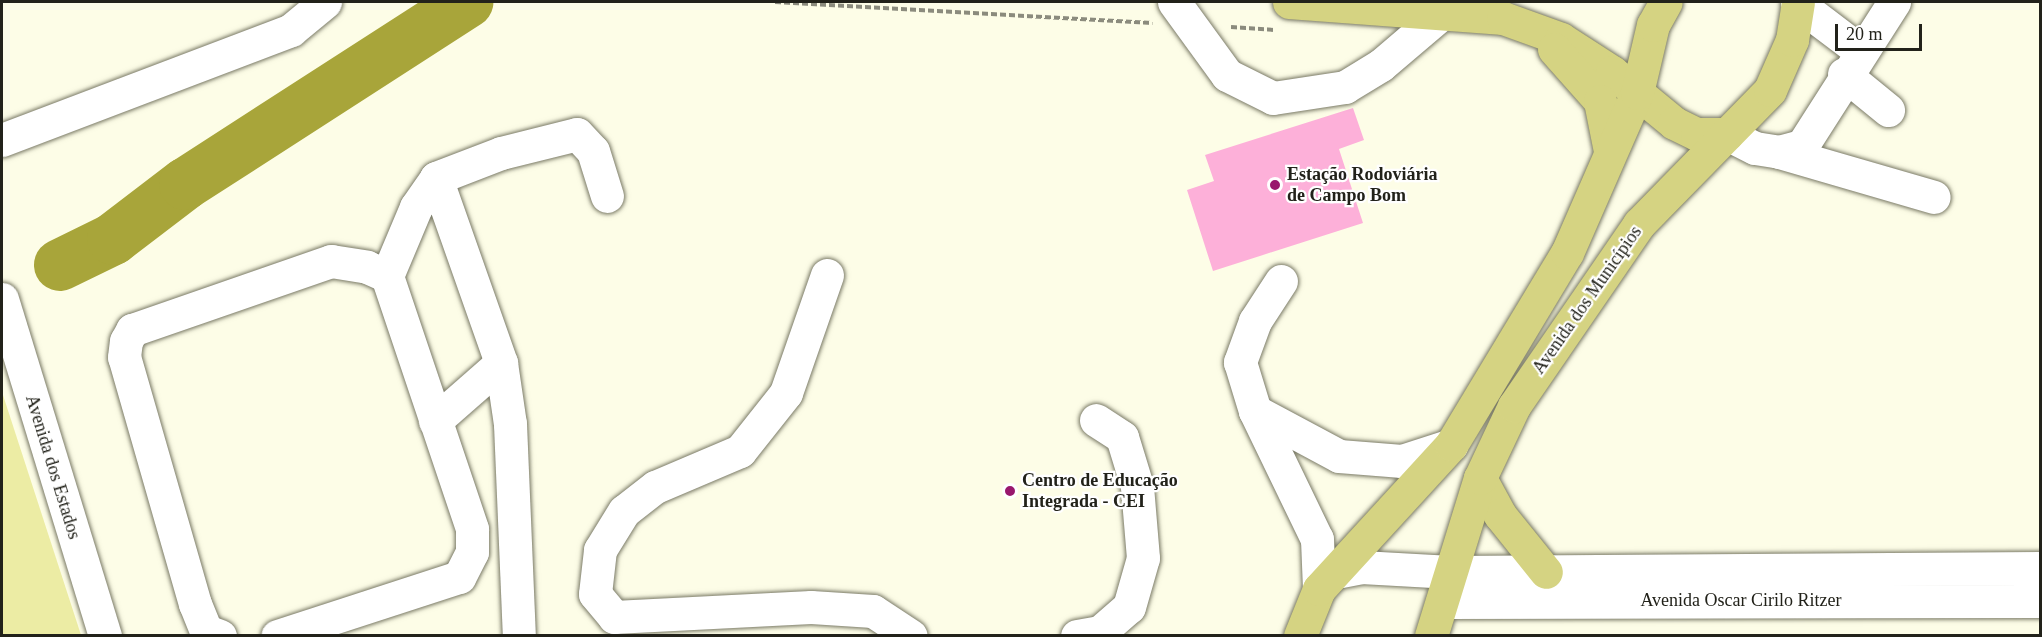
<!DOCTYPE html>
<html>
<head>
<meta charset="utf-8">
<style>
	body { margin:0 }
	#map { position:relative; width:2042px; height:637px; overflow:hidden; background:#fdfde7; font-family:"Times New Roman",serif }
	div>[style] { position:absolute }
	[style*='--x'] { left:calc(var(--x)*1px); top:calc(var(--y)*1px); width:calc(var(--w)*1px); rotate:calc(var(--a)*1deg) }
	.green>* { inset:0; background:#ececa4 }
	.river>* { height:52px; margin:-26px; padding:0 26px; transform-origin:26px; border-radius:26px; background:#a8a53a }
	.building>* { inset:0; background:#fdb0d9 }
	.path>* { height:4px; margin-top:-2px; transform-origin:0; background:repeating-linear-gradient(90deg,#8b8b7d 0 6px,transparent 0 9px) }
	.roads { filter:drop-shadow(0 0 2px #7a7a66) drop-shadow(0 0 2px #7a7a66) }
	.minor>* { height:33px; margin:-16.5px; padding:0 16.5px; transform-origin:16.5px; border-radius:16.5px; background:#fff }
	.major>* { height:33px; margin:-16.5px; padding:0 16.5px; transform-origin:16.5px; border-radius:16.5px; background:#d5d382 }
	.dots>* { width:16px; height:16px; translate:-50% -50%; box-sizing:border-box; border:3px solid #fff; border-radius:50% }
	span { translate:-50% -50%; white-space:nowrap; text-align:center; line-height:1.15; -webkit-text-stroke:4.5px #fff; paint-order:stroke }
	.poi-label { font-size:18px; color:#22221a; font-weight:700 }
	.left { translate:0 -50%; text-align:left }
	.street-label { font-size:18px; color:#22221a }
	.frame { position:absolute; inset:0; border:3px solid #22221a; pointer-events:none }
	.scale { position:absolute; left:1835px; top:24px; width:87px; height:27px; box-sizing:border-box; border:3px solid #22221a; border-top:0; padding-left:8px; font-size:18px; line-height:21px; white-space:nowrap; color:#22221a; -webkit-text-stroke:4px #fff; paint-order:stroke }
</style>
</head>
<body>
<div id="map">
	<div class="green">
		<div style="clip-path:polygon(2px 392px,81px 635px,2px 635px)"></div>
	</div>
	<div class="river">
		<div style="--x:60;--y:265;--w:59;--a:-26.1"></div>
		<div style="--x:113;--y:239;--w:91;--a:-37.4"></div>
		<div style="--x:185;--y:184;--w:336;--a:-32.8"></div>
	</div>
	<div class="building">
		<div style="clip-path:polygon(1353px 108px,1364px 140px,1339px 149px,1363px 223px,1213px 271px,1187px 190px,1214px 181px,1205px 155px)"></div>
	</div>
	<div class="path">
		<div style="--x:775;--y:2;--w:378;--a:3.2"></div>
		<div style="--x:1231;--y:27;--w:44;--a:3.9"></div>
	</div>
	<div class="roads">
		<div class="minor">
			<div style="--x:1174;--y:2;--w:90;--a:54"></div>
			<div style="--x:1227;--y:75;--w:51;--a:26.6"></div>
			<div style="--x:1273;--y:98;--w:73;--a:-8.7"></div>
			<div style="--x:1345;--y:87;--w:42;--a:-31.4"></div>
			<div style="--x:1381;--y:65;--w:80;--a:-40.4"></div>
			<div style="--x:1797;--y:3;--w:78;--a:37.2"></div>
			<div style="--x:1844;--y:74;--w:57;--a:39.3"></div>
			<div style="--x:1727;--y:134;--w:31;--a:27"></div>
			<div style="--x:1755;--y:148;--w:24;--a:9"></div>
			<div style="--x:1779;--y:152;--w:24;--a:-15"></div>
			<div style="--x:1802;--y:146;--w:171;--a:-57.4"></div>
			<div style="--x:2;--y:140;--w:309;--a:-20.8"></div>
			<div style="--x:291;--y:30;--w:44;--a:-39.5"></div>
			<div style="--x:1779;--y:152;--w:161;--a:16.2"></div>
			<div style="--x:436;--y:178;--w:196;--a:70.6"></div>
			<div style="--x:501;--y:363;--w:62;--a:81.6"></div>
			<div style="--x:510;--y:424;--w:212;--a:87.6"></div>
			<div style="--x:827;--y:275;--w:125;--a:109.2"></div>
			<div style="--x:786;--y:393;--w:74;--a:128.4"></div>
			<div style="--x:740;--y:451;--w:92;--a:157"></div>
			<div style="--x:655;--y:487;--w:39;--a:142"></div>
			<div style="--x:624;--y:511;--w:46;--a:121.6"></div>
			<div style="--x:600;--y:550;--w:44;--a:96.5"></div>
			<div style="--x:595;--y:594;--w:30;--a:50"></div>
			<div style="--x:614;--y:617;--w:197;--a:-2.9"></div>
			<div style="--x:811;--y:607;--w:62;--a:3.7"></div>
			<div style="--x:873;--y:611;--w:45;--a:33.3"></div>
			<div style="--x:387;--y:276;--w:75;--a:-67.2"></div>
			<div style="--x:416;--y:207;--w:35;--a:-55"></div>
			<div style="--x:436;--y:178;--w:70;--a:-21"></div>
			<div style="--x:501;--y:153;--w:78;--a:-14"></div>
			<div style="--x:577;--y:134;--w:23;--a:47"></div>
			<div style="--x:593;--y:151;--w:47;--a:72.7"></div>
			<div style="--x:1281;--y:281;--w:48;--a:123"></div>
			<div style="--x:1255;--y:321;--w:44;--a:110.1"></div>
			<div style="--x:1240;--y:362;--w:51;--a:73"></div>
			<div style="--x:1255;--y:411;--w:142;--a:64.2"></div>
			<div style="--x:1317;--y:539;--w:50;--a:87.7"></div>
			<div style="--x:2;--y:299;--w:352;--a:73"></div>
			<div style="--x:1255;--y:411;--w:95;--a:28.2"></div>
			<div style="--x:1339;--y:456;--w:63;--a:4.5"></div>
			<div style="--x:1402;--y:461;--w:52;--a:-18.1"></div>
			<div style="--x:435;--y:421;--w:88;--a:-41.3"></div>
			<div style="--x:1336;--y:572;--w:25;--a:-11"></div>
			<div style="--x:1361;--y:567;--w:90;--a:3.2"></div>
			<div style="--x:1451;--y:572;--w:589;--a:-0.39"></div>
			<div style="--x:1442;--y:602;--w:598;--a:-0.1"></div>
			<div style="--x:220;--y:636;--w:15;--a:-160"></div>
			<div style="--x:206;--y:631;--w:29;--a:-112"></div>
			<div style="--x:195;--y:604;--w:257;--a:-106"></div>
			<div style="--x:124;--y:357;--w:16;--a:-83"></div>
			<div style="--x:126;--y:341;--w:13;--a:-61"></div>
			<div style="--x:132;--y:330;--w:211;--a:-19.1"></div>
			<div style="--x:331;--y:261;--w:36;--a:9"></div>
			<div style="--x:367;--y:267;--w:22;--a:24"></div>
			<div style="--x:387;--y:276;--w:267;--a:71.4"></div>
			<div style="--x:472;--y:529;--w:23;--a:90"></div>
			<div style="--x:472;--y:552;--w:28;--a:117"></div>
			<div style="--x:459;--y:577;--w:191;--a:162"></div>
			<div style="--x:1077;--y:636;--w:23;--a:-10"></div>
			<div style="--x:1100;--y:632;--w:38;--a:-41"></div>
			<div style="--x:1129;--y:607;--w:51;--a:-74.1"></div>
			<div style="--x:1143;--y:558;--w:72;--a:-94.8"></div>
			<div style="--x:1137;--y:486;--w:51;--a:-107"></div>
			<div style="--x:1122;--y:437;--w:31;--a:-147"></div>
		</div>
		<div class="major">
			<div style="--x:1289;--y:2;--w:215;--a:4.3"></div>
			<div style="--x:1503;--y:18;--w:62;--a:19.9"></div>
			<div style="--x:1561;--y:39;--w:61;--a:32.9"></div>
			<div style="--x:1612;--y:72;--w:80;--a:39.4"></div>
			<div style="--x:1674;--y:123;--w:25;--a:26"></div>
			<div style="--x:1697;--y:134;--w:30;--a:0"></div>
			<div style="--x:1554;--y:49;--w:69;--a:48.5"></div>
			<div style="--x:1600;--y:101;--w:51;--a:78.7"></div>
			<div style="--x:1480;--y:478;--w:42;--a:61.6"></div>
			<div style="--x:1500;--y:515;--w:73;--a:51.1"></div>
			<div style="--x:1300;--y:636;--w:51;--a:-68"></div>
			<div style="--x:1319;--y:589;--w:195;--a:-47.5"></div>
			<div style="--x:1451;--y:445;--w:224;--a:-58.9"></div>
			<div style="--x:1567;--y:253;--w:175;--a:-66.4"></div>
			<div style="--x:1637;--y:93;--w:70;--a:-76.8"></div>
			<div style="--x:1653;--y:25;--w:26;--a:-61"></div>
			<div style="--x:1431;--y:636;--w:165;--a:-72.8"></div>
			<div style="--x:1480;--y:478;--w:80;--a:-64.7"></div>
			<div style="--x:1514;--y:406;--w:221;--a:-55.5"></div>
			<div style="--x:1639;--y:224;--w:187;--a:-45.6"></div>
			<div style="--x:1770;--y:90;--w:55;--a:-66.3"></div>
			<div style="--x:1792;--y:40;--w:38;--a:-81"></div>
		</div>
	</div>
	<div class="dots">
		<div style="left:1275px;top:185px;background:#99176d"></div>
		<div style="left:1010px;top:491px;background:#99176d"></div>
	</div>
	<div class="poi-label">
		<span class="left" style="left:1287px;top:185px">Estação Rodoviária<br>de Campo Bom</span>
		<span class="left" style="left:1022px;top:491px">Centro de Educação<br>Integrada - CEI</span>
	</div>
	<div class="street-label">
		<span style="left:1587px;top:300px;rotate:-55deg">Avenida dos Municípios</span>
		<span style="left:53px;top:467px;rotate:73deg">Avenida dos Estados</span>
		<span style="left:1741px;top:600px">Avenida Oscar Cirilo Ritzer</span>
	</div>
	<div class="frame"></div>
	<div class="scale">20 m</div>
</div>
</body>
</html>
